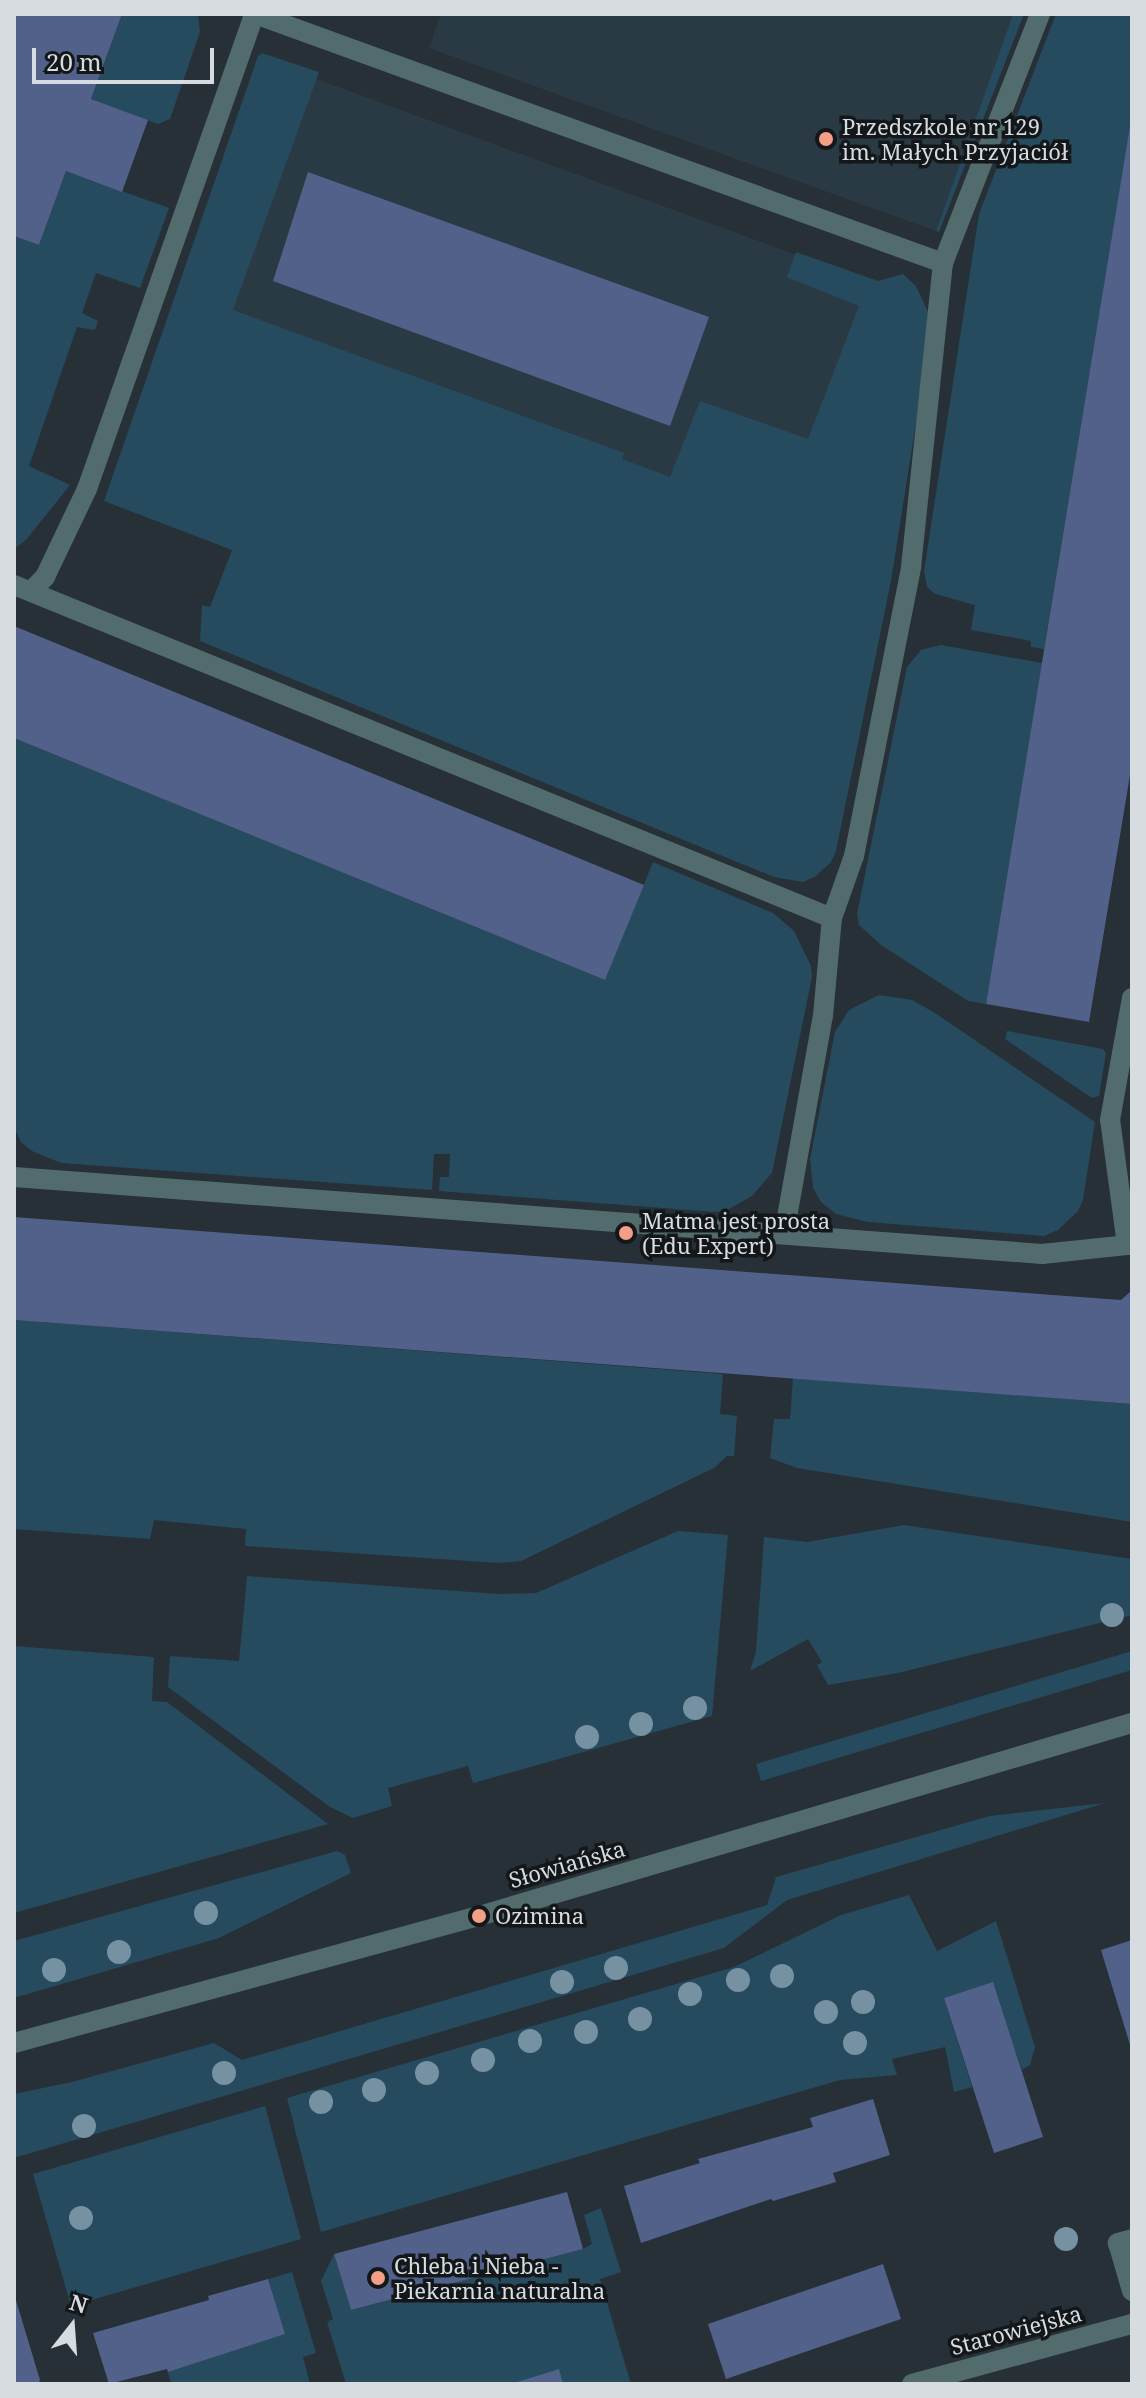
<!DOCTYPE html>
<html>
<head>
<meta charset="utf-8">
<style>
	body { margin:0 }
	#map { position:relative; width:1146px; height:2398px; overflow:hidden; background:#263036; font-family:"Noto Serif",serif }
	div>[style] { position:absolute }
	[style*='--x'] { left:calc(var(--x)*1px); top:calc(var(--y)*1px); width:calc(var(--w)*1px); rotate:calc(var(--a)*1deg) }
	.built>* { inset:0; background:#2a3a44 }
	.green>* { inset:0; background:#264b5f }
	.building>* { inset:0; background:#516189 }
	.pedestrian>* { height:20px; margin:-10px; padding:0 10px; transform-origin:10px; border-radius:10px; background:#526c6e }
	.minor>* { height:20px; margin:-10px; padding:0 10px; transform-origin:10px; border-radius:10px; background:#526c6e }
	.tertiary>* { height:20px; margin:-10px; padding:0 10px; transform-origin:10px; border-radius:10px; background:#526c6e }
	.trees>* { width:24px; height:24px; margin:-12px; border-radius:50%; background:#7591a2 }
	.dots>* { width:22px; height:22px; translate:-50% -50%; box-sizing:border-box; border:4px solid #13171a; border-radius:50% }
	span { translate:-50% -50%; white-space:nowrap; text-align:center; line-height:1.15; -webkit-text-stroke:7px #13171a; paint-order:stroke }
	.poi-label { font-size:22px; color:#d6dce0 }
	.left { translate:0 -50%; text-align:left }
	.street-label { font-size:22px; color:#d6dce0 }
	.frame { position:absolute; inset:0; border:16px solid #d6dce0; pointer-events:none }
	.north { position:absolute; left:32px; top:2286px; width:80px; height:80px; -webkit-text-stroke:6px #13171a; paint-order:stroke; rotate:17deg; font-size:22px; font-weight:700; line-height:32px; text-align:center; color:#d6dce0 }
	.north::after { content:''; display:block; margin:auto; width:28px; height:36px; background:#d6dce0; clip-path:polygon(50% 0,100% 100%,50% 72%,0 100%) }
	.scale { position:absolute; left:32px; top:48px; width:182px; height:36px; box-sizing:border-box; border:4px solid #d6dce0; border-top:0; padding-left:10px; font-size:24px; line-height:28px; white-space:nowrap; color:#d6dce0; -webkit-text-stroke:6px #13171a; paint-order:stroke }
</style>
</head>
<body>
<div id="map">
	<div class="built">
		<div style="clip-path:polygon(441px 14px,1013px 14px,936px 231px,429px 48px)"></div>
		<div style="clip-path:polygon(262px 59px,911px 297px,767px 706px,119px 468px)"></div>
	</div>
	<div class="green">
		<div style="clip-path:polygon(122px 14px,198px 14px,200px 32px,170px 119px,158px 124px,91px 99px)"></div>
		<div style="clip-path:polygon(1013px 14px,1024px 14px,939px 232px,936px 231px)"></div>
		<div style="clip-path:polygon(1056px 14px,1132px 14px,1132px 116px,1044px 649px,1031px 647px,1031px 641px,971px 630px,975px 605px,935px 594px,927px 587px,924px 571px,979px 214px)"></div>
		<div style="clip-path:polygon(262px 53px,319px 72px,233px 310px,624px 453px,622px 459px,670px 477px,700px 401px,808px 439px,859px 306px,787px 277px,796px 252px,878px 281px,903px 274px,916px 286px,928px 312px,930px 334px,891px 581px,836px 851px,831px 862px,816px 876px,803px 882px,774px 877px,200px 641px,202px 605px,210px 607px,232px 550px,104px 501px,258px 56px)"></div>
		<div style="clip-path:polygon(66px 171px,169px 208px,140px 288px,96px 273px,82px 313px,98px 321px,95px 330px,77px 327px,29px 466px,70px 485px,26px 540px,14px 549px,14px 236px,39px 245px)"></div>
		<div style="clip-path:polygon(941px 645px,1042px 663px,986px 1004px,968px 1001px,881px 945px,859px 925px,857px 914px,907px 667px,921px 650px)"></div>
		<div style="clip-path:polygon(14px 738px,605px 980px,653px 862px,773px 913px,794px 931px,811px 966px,812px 977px,772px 1173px,752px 1196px,727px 1210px,715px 1212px,439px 1191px,440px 1177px,449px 1177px,450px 1154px,434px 1154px,432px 1190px,61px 1163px,32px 1151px,21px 1142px,14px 1127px)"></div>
		<div style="clip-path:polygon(879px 995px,912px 1000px,935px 1013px,1095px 1122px,1083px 1200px,1078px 1211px,1058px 1230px,1044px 1236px,1032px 1235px,868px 1222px,836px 1214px,821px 1202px,813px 1188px,810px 1159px,835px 1032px,849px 1010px)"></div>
		<div style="clip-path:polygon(1007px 1031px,1103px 1049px,1106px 1053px,1099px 1096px,1092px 1098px,1005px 1039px)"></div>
		<div style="clip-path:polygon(14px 1320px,723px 1374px,720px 1414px,737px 1416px,734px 1456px,727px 1456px,714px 1468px,521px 1561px,499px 1563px,245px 1546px,246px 1529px,154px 1520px,150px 1539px,14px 1529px)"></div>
		<div style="clip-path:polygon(793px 1378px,1130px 1404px,1132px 1522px,797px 1468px,770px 1458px,774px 1419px,790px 1419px)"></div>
		<div style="clip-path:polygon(904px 1525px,1132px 1559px,1132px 1615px,898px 1673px,828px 1685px,817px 1665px,822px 1662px,808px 1639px,750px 1671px,756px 1651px,764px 1537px,807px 1542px)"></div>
		<div style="clip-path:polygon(678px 1531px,728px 1535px,712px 1716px,473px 1783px,468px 1766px,388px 1788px,392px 1806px,353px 1818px,330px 1807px,168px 1687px,170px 1656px,239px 1661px,247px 1576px,499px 1594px,536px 1593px)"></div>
		<div style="clip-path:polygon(14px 1646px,154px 1657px,152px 1701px,167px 1702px,328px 1824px,14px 1913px)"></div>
		<div style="clip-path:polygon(1132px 1651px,1132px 1670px,761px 1781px,756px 1764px)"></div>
		<div style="clip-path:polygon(1105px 1803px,787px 1900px,724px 1948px,14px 2158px,14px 2094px,72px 2082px,214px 2043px,242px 2060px,767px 1905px,776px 1877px,990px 1816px)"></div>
		<div style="clip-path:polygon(337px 1851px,345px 1855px,351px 1873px,219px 1938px,14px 1998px,14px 1941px)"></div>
		<div style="clip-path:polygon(909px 1895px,937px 1951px,996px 1921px,1035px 2047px,1030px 2065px,1022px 2070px,992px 1983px,944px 1998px,972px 2087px,954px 2092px,945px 2047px,892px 2059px,897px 2075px,840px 2080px,321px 2232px,287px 2098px,734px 1967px,841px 1915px)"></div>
		<div style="clip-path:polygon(265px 2106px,301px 2239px,71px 2306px,33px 2174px)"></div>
		<div style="clip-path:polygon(601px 2208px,621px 2272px,600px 2279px,631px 2384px,563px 2384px,558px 2370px,512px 2384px,346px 2384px,327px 2322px,333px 2319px,321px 2281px,334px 2254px,351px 2310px,583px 2249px,592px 2244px,584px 2215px)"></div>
		<div style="clip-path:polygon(292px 2272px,316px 2353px,303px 2357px,310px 2384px,171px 2384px,168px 2372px,284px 2334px,268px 2279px)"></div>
	</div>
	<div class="building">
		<div style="clip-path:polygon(14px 14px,122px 14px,91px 99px,148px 120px,122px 192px,66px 171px,39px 245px,14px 236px)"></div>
		<div style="clip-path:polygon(1130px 126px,1132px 763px,1089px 1022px,986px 1004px)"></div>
		<div style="clip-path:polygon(308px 172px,709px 317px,670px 426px,273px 281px)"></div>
		<div style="clip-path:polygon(14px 626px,644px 885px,605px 980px,14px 738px)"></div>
		<div style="clip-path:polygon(14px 1217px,1121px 1300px,1132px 1290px,1132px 1404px,14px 1320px)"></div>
		<div style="clip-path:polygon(1132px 1940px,1132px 2048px,1131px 2048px,1101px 1950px)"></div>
		<div style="clip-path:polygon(993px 1982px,1043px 2137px,994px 2153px,944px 1998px)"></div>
		<div style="clip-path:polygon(873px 2099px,890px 2155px,833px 2173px,836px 2182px,773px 2201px,771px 2199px,641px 2243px,624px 2186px,700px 2163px,698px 2159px,813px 2127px,810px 2118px)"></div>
		<div style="clip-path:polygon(567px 2192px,583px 2249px,351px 2310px,334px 2254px)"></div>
		<div style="clip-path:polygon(883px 2264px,901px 2319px,726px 2379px,708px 2324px)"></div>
		<div style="clip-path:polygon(268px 2279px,285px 2334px,168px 2372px,167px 2369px,109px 2384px,93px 2333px,209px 2300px,208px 2296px)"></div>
		<div style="clip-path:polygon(15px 2297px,40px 2380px,38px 2384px,14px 2384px)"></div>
		<div style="clip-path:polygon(559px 2369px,563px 2384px,514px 2384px,514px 2383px)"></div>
	</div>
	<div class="pedestrian">
		<div style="--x:14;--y:585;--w:883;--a:22.15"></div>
		<div style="--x:14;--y:1177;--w:1031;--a:4.28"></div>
		<div style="--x:1042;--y:1254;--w:85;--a:-6"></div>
		<div style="--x:1127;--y:1245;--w:6;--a:-39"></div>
		<div style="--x:784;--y:1234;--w:221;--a:-79.9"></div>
		<div style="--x:823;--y:1016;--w:98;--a:-84.8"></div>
		<div style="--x:832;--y:918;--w:66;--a:-70.5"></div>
		<div style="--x:854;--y:856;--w:295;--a:-78.8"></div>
		<div style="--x:911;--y:567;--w:306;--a:-84"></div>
		<div style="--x:943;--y:263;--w:267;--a:-68.7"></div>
		<div style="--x:1127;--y:1245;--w:126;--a:-97.7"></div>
		<div style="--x:1110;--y:1120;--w:124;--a:-79.8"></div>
	</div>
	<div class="minor">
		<div style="--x:255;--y:14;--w:732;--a:19.9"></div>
		<div style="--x:31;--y:591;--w:20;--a:-45"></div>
		<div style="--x:45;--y:577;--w:98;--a:-64.5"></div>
		<div style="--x:87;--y:489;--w:503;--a:-70.59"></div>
		<div style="--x:1132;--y:2239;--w:15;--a:164"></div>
		<div style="--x:1118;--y:2243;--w:50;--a:73.7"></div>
		<div style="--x:912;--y:2384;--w:228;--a:-15.3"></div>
	</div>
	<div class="tertiary">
		<div style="--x:14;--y:2043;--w:482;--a:-15.3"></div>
		<div style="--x:479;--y:1916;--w:681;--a:-16.47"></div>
	</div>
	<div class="trees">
		<div style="left:1112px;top:1615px"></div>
		<div style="left:695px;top:1708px"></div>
		<div style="left:641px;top:1724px"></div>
		<div style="left:587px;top:1737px"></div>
		<div style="left:206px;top:1913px"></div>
		<div style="left:119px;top:1952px"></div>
		<div style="left:616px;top:1968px"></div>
		<div style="left:54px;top:1970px"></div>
		<div style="left:782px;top:1976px"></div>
		<div style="left:738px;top:1980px"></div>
		<div style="left:562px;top:1982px"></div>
		<div style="left:690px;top:1994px"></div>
		<div style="left:863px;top:2002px"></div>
		<div style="left:826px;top:2012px"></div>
		<div style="left:640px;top:2019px"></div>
		<div style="left:586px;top:2032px"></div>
		<div style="left:530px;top:2041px"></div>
		<div style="left:855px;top:2043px"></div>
		<div style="left:483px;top:2060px"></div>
		<div style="left:224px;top:2073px"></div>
		<div style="left:427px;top:2073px"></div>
		<div style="left:374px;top:2090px"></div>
		<div style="left:321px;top:2102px"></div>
		<div style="left:84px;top:2126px"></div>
		<div style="left:81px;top:2218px"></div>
		<div style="left:1066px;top:2239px"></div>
	</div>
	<div class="dots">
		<div style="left:826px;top:139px;background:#f49e86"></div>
		<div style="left:626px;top:1233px;background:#f49e86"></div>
		<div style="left:479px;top:1916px;background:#f49e86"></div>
		<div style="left:378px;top:2278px;background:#f49e86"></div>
	</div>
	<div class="poi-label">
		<span class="left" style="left:842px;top:139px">Przedszkole nr 129<br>im. Małych Przyjaciół</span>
		<span class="left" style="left:642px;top:1233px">Matma jest prosta<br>(Edu Expert)</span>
		<span class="left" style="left:495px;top:1916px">Ozimina</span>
		<span class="left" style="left:394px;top:2278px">Chleba i Nieba -<br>Piekarnia naturalna</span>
	</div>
	<div class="street-label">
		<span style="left:567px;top:1864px;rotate:-16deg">Słowiańska</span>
		<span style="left:1016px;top:2330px;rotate:-15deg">Starowiejska</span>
	</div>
	<div class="frame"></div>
	<div class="north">N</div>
	<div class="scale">20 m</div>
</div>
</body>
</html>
